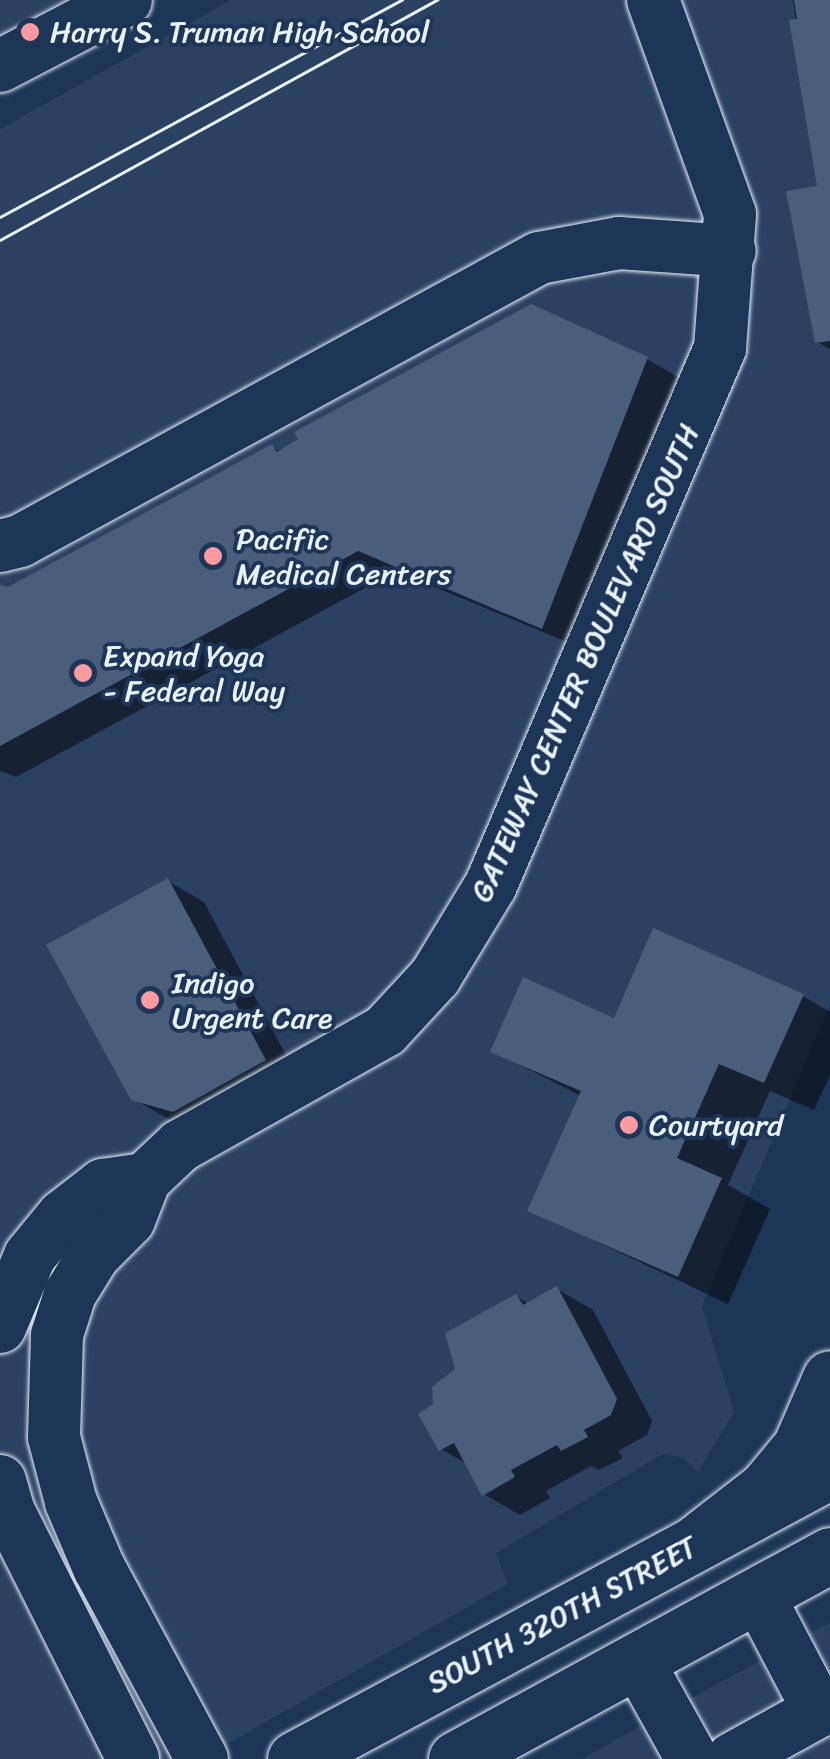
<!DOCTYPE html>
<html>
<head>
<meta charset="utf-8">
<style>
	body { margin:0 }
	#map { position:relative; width:830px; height:1759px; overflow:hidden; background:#1d3557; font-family:Sriracha,sans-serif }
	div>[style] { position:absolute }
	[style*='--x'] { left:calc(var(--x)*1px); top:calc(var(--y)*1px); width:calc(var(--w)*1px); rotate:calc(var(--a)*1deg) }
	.built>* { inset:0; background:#2a4162 }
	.shadow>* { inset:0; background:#0007 }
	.building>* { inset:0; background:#495e7a }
	.roads { filter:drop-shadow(0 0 2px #e8f1f8) drop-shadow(0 0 2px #e8f1f8) }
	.minor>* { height:52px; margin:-26px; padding:0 26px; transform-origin:26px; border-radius:26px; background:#1d3557 }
	.major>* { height:55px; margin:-27.5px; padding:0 27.5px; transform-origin:27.5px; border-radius:27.5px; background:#1d3557 }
	.highway>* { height:55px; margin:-27.5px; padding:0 27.5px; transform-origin:27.5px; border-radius:27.5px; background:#1d3557 }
	.tram>* { height:2.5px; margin:-1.25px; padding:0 1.25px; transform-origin:1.25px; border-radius:1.25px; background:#e8f1f8 }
	.dots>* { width:28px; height:28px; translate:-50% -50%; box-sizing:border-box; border:5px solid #1d3557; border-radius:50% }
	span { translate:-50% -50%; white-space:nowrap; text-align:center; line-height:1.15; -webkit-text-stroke:8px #1d3557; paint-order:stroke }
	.poi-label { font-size:30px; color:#e8f1f8 }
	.left { translate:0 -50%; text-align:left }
	.street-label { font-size:30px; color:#e8f1f8 }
</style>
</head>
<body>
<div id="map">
	<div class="built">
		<div style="clip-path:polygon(0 0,120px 0,0 65px)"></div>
		<div style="clip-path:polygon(231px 0,830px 0,830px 1004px,702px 1306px,734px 1412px,698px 1472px,683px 1458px,663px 1454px,496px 1553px,508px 1584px,201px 1759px,0 1759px,0 129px)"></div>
		<div style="clip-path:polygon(830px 1622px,830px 1759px,581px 1759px)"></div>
	</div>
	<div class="shadow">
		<div style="clip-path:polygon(793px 0,830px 0,830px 349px,817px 342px,819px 188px)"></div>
		<div style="clip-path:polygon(647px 359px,683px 380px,579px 647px,396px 571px,16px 777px,0 771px,0 587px,8px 589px,272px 447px,281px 452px)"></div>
		<div style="clip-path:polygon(168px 881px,204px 902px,300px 1081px,210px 1131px,170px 1120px,132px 1098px)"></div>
		<div style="clip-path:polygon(803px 996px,830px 1012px,830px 1075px,814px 1110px,770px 1091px,728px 1185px,770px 1209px,728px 1304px,530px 1210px,581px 1096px,493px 1051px,615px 1021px)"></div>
		<div style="clip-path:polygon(557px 1289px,593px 1310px,652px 1421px,647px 1435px,618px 1451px,623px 1458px,599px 1470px,591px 1466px,546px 1491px,550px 1498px,520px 1515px,484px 1494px,469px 1465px,441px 1449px,436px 1405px,516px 1296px,529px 1304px)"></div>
	</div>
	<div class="building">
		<div style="clip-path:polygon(794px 0,830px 0,830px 341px,815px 343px,786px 191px,817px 186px,789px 20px,797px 19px)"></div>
		<div style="clip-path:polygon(531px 304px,648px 357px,542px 629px,358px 551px,0 746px,0 585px,8px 587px,272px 444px,277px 452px,298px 439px,294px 432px)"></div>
		<div style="clip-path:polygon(168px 878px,266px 1060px,173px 1112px,131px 1100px,46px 945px)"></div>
		<div style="clip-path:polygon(653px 928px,804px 994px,764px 1083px,719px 1064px,677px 1158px,722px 1178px,678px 1277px,527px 1211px,581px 1091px,490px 1052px,523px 977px,614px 1018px)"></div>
		<div style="clip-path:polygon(557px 1286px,617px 1399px,611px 1415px,584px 1430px,588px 1437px,561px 1451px,557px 1445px,511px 1470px,515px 1477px,482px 1496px,454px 1443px,439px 1451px,418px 1414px,433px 1404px,432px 1387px,455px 1369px,445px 1333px,516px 1294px,523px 1305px)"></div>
	</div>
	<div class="roads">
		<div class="minor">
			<div style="--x:0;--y:66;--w:142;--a:-27.6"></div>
			<div style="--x:0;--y:546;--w:21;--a:-14"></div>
			<div style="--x:20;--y:541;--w:591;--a:-28.6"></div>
			<div style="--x:539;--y:258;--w:81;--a:-10.6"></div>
			<div style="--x:619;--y:243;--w:111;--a:4.1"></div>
			<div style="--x:0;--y:1327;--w:77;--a:-67.1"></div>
			<div style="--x:30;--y:1256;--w:52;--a:-50.5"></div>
			<div style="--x:63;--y:1216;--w:51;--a:-37.8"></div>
			<div style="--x:103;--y:1185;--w:42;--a:-8.1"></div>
			<div style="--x:0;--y:1481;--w:32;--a:74"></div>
			<div style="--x:9;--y:1512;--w:276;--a:63.3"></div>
			<div style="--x:637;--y:1660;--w:113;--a:60.9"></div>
			<div style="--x:202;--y:1759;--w:217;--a:-118.3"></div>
			<div style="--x:99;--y:1568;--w:72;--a:-113"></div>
			<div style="--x:71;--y:1502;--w:67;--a:-104.7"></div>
			<div style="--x:54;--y:1437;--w:102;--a:-88.3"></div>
			<div style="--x:57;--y:1335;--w:43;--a:-72.4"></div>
			<div style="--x:70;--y:1294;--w:46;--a:-58.4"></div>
			<div style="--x:94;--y:1255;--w:49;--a:-45"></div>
			<div style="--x:129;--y:1220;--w:44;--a:-68.7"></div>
			<div style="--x:145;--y:1179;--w:48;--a:-43.3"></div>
			<div style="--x:180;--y:1146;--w:235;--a:-29.3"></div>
			<div style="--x:385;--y:1031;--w:74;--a:-47.2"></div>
			<div style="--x:435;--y:977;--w:108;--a:-58.7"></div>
			<div style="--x:491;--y:885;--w:584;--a:-66.9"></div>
			<div style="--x:720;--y:348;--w:134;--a:-85.7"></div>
			<div style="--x:730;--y:214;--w:227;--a:-109.8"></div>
			<div style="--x:732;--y:1759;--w:99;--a:-28.9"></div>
			<div style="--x:819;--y:1711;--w:131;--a:-117.7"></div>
		</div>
		<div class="major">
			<div style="--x:295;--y:1759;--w:608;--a:-28.29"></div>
			<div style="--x:456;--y:1759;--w:426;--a:-28.6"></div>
		</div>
		<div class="highway">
			<div style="--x:697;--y:1542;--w:88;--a:-38"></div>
			<div style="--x:766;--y:1488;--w:53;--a:-50.3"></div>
			<div style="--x:800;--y:1447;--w:75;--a:-66.5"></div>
		</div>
	</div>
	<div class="tram">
		<div style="--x:0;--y:217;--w:457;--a:-28.4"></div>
		<div style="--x:0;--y:240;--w:499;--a:-28.8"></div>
	</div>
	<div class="dots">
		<div style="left:30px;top:32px;background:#ff9aa2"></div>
		<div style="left:213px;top:556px;background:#ff9aa2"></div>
		<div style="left:83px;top:673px;background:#ff9aa2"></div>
		<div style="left:150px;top:1000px;background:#ff9aa2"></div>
		<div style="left:629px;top:1125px;background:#ff9aa2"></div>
	</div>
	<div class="poi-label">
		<span class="left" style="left:50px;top:32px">Harry S. Truman High School</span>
		<span class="left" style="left:236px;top:556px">Pacific<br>Medical Centers</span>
		<span class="left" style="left:103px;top:673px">Expand Yoga<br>- Federal Way</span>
		<span class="left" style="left:172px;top:1000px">Indigo<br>Urgent Care</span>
		<span class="left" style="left:649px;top:1125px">Courtyard</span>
	</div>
	<div class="street-label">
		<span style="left:585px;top:663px;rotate:-66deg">GATEWAY CENTER BOULEVARD SOUTH</span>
		<span style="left:562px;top:1615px;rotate:-28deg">SOUTH 320TH STREET</span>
	</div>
</div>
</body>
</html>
